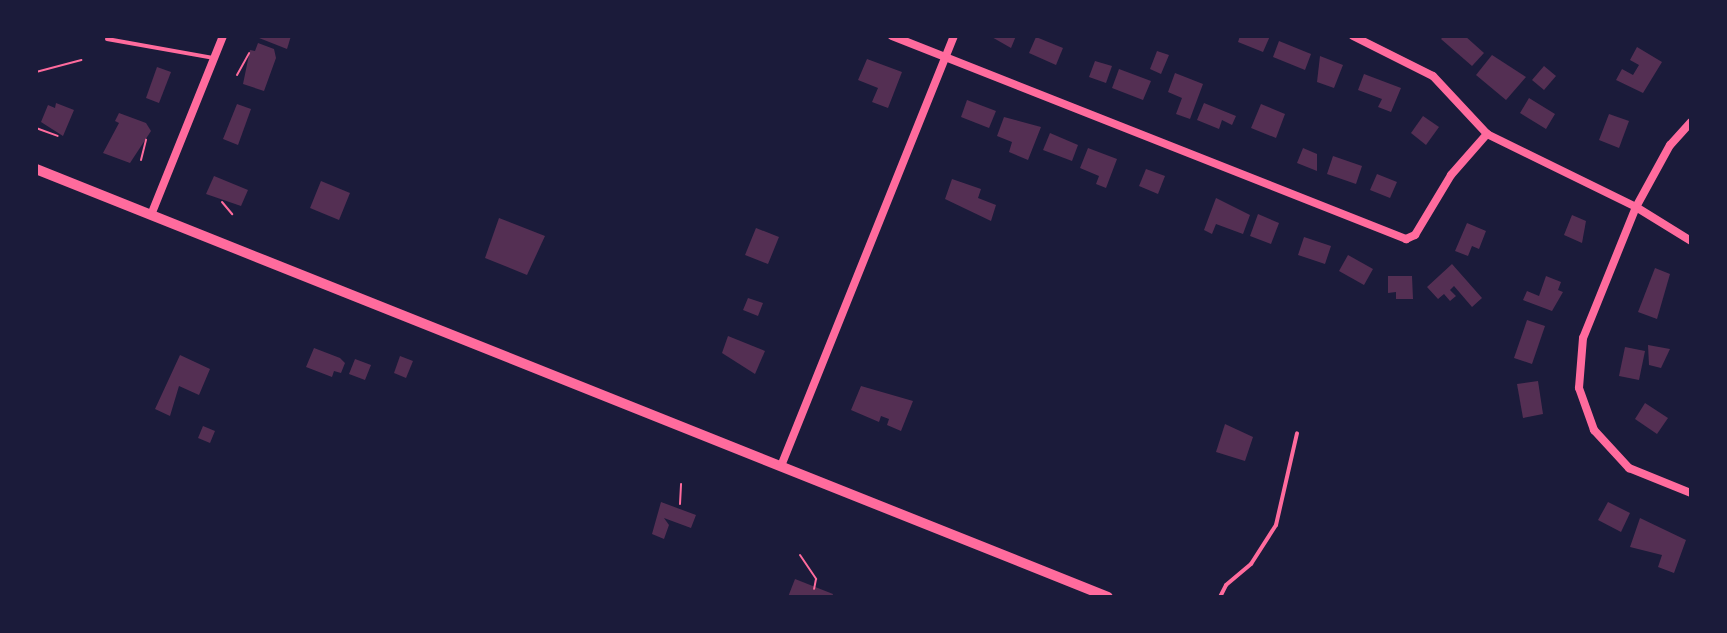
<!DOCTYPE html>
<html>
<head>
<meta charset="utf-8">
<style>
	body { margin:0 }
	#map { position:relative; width:1727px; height:633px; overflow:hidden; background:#1b1b3a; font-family:"Noto Sans",sans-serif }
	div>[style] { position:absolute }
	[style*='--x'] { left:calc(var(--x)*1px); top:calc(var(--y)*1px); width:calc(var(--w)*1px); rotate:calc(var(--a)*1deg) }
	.building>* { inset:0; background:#542f53 }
	.path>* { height:2px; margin:-1px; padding:0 1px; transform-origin:1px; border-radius:1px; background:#ff6b9d }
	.service>* { height:4px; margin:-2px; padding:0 2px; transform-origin:2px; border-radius:2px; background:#ff6b9d }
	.minor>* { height:8px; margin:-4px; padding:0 4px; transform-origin:4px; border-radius:4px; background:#ff6b9d }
	.tertiary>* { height:10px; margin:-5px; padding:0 5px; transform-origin:5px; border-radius:5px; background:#ff6b9d }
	span { translate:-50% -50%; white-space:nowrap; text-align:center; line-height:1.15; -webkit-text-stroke:8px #1b1b3a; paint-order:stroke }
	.frame { position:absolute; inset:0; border:38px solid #1b1b3a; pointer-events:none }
</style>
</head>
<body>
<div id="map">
	<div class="building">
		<div style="clip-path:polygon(254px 36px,291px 36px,287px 49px)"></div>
		<div style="clip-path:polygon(990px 36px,1016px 36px,1011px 48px)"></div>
		<div style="clip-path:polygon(1240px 36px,1270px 36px,1263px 52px,1238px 42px)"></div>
		<div style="clip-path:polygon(1444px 36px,1465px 36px,1484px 53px,1472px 66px,1441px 39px)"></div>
		<div style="clip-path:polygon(1036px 37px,1063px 48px,1056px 65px,1029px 53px)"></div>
		<div style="clip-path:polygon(1279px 41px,1311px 54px,1305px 70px,1273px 57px)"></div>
		<div style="clip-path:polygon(258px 43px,274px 49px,276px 58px,264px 91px,243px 84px,250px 50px,255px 51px)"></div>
		<div style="clip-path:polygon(1637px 47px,1662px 62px,1643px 93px,1616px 80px,1622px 69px,1633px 75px,1639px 65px,1630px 60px)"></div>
		<div style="clip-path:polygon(1157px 51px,1169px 55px,1161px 74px,1150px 69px)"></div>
		<div style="clip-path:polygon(1492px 55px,1526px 77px,1506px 100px,1476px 75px)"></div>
		<div style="clip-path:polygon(1320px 56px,1343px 65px,1334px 88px,1317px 82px)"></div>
		<div style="clip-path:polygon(867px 59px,902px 72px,888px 108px,872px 102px,878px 88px,858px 80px)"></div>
		<div style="clip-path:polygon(1095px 61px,1112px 66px,1106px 83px,1089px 77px)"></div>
		<div style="clip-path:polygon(1544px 66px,1556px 76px,1544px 90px,1532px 80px)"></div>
		<div style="clip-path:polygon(157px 67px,171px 72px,159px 103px,146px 98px)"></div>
		<div style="clip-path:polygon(1119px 69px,1151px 81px,1143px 100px,1112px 88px)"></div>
		<div style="clip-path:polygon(1175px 73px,1203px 84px,1190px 119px,1176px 114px,1182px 98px,1168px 92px)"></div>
		<div style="clip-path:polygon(1364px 74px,1401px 88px,1391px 112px,1378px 107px,1382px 99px,1358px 90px)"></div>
		<div style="clip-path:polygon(1529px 98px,1555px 114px,1546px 129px,1520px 113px)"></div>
		<div style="clip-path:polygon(967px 100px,996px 111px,989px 128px,961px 117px)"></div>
		<div style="clip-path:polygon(56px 103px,74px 110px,63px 136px,41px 122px,48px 105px,55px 108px)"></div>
		<div style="clip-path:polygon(1204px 103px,1236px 116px,1232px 125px,1222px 120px,1219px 129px,1197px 120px)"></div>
		<div style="clip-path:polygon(237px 104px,251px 109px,238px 145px,223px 139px)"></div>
		<div style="clip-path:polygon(1261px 104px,1285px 114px,1276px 138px,1251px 128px)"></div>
		<div style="clip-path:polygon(119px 113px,146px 123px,151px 131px,130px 163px,103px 153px,119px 123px,115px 121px)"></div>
		<div style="clip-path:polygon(1609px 114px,1629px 121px,1619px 148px,1599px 140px)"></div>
		<div style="clip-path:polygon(1423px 116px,1439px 127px,1426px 145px,1411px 133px)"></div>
		<div style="clip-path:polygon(1004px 117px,1041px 127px,1028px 160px,1009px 152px,1012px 142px,997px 136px)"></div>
		<div style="clip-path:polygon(1050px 133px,1078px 145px,1072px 161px,1043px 150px)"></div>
		<div style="clip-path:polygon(1088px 148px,1117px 159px,1106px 188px,1096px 184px,1099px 176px,1080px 168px)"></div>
		<div style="clip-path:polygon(1303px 148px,1317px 154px,1317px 171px,1297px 163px)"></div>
		<div style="clip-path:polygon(1333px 156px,1362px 166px,1356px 184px,1327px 174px)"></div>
		<div style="clip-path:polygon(1146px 169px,1165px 176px,1158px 194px,1139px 186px)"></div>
		<div style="clip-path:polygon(1377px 174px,1397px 182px,1390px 198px,1370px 190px)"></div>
		<div style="clip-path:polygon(214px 176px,248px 190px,241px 206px,206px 194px)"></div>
		<div style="clip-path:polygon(952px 179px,981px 189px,978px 198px,996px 205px,991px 221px,945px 199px)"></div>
		<div style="clip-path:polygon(321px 181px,350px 193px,339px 220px,310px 208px)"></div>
		<div style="clip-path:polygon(1216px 198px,1250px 215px,1243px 234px,1216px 224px,1212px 234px,1204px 230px)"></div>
		<div style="clip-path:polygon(1258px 214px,1279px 223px,1271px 244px,1250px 236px)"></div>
		<div style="clip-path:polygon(1572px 215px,1586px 221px,1582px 243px,1564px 235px)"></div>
		<div style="clip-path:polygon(499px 218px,545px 236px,527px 275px,485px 258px)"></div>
		<div style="clip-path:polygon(1467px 223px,1486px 231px,1479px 249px,1472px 246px,1468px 256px,1455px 251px)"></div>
		<div style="clip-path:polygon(756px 228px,779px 237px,768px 264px,745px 255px)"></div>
		<div style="clip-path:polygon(1304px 237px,1331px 246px,1325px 264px,1298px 255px)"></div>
		<div style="clip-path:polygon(1348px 255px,1373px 269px,1364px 285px,1339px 271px)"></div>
		<div style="clip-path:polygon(1452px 264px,1482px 298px,1472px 307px,1454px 286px,1450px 290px,1456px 296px,1450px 301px,1444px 294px,1438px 299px,1427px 287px)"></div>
		<div style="clip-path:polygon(1655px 268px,1670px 274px,1657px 319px,1638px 312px)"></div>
		<div style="clip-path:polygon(1388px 276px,1412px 276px,1413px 299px,1396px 299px,1396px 292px,1388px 293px)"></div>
		<div style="clip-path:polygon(1546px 276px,1561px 282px,1558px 290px,1563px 292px,1552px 311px,1523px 300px,1527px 291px,1539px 296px)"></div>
		<div style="clip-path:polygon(748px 298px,763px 303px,758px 316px,743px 310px)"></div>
		<div style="clip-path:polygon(1527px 320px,1545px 326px,1532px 364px,1514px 358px)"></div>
		<div style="clip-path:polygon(728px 336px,765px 351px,755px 374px,722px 353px)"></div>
		<div style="clip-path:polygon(1648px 345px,1670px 349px,1661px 368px,1649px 365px)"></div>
		<div style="clip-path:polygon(1625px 347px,1645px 351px,1639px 380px,1619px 376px)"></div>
		<div style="clip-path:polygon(314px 348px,340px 358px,345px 363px,341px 373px,334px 371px,332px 377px,306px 367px)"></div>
		<div style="clip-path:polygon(180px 355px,210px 369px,199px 395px,179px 386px,170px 416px,155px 409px)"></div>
		<div style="clip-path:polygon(400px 356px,413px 361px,406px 378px,394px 373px)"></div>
		<div style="clip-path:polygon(355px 359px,371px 365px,365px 380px,349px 374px)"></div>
		<div style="clip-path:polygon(1538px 381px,1543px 414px,1523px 418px,1517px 384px)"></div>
		<div style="clip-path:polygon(861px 386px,913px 401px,901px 431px,887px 425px,889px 419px,881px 416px,879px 422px,851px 410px)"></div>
		<div style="clip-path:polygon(1645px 403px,1668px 418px,1657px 434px,1635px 419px)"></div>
		<div style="clip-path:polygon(1225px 424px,1253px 437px,1245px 461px,1216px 452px)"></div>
		<div style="clip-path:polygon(203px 426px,215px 431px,210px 443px,198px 438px)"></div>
		<div style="clip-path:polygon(661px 502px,696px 515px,691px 528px,664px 518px,669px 525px,664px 539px,652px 534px)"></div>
		<div style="clip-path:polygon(1608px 502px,1630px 513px,1621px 532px,1598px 520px)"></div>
		<div style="clip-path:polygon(1640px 518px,1686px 540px,1674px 573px,1658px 567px,1662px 555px,1630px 547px)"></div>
		<div style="clip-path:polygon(795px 579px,833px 594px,832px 597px,788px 597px)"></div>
	</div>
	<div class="path">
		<div style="--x:36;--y:72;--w:47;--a:-14.9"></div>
		<div style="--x:237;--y:75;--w:25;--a:-61"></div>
		<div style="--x:36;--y:128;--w:23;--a:20"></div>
		<div style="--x:141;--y:160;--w:21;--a:-76"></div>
		<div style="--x:222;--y:202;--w:16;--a:50"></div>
		<div style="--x:680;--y:504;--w:20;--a:-87"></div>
		<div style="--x:800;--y:555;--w:29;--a:56"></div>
		<div style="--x:816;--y:579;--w:10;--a:101"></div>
	</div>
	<div class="service">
		<div style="--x:107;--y:39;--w:109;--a:10.1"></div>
		<div style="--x:1220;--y:597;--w:13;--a:-63"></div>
		<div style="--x:1226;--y:585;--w:33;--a:-40"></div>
		<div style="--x:1251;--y:564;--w:46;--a:-57.3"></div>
		<div style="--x:1276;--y:525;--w:94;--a:-77.1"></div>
	</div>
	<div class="minor">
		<div style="--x:892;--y:36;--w:553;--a:21.55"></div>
		<div style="--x:1406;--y:239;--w:10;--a:-24"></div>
		<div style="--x:1415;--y:235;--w:70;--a:-59"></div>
		<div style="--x:1451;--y:175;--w:55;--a:-48.7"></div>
		<div style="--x:1353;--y:36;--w:89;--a:26.6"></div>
		<div style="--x:1433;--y:76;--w:79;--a:47"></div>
		<div style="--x:1487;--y:134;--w:166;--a:26.1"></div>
		<div style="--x:1636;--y:207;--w:65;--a:31.7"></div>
		<div style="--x:1691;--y:122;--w:31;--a:132"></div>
		<div style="--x:1670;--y:145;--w:71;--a:118.7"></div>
		<div style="--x:1636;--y:207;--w:141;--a:112"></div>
		<div style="--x:1583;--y:338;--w:50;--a:94.6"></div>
		<div style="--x:1579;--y:388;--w:45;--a:70.3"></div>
		<div style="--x:1594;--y:430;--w:52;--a:47.4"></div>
		<div style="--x:1629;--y:468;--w:67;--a:22"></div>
		<div style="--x:151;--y:215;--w:193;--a:-68.1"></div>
		<div style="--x:781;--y:466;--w:463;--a:-68.1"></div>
	</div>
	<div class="tertiary">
		<div style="--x:36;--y:169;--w:1154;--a:21.76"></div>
	</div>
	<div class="frame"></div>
</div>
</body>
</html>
